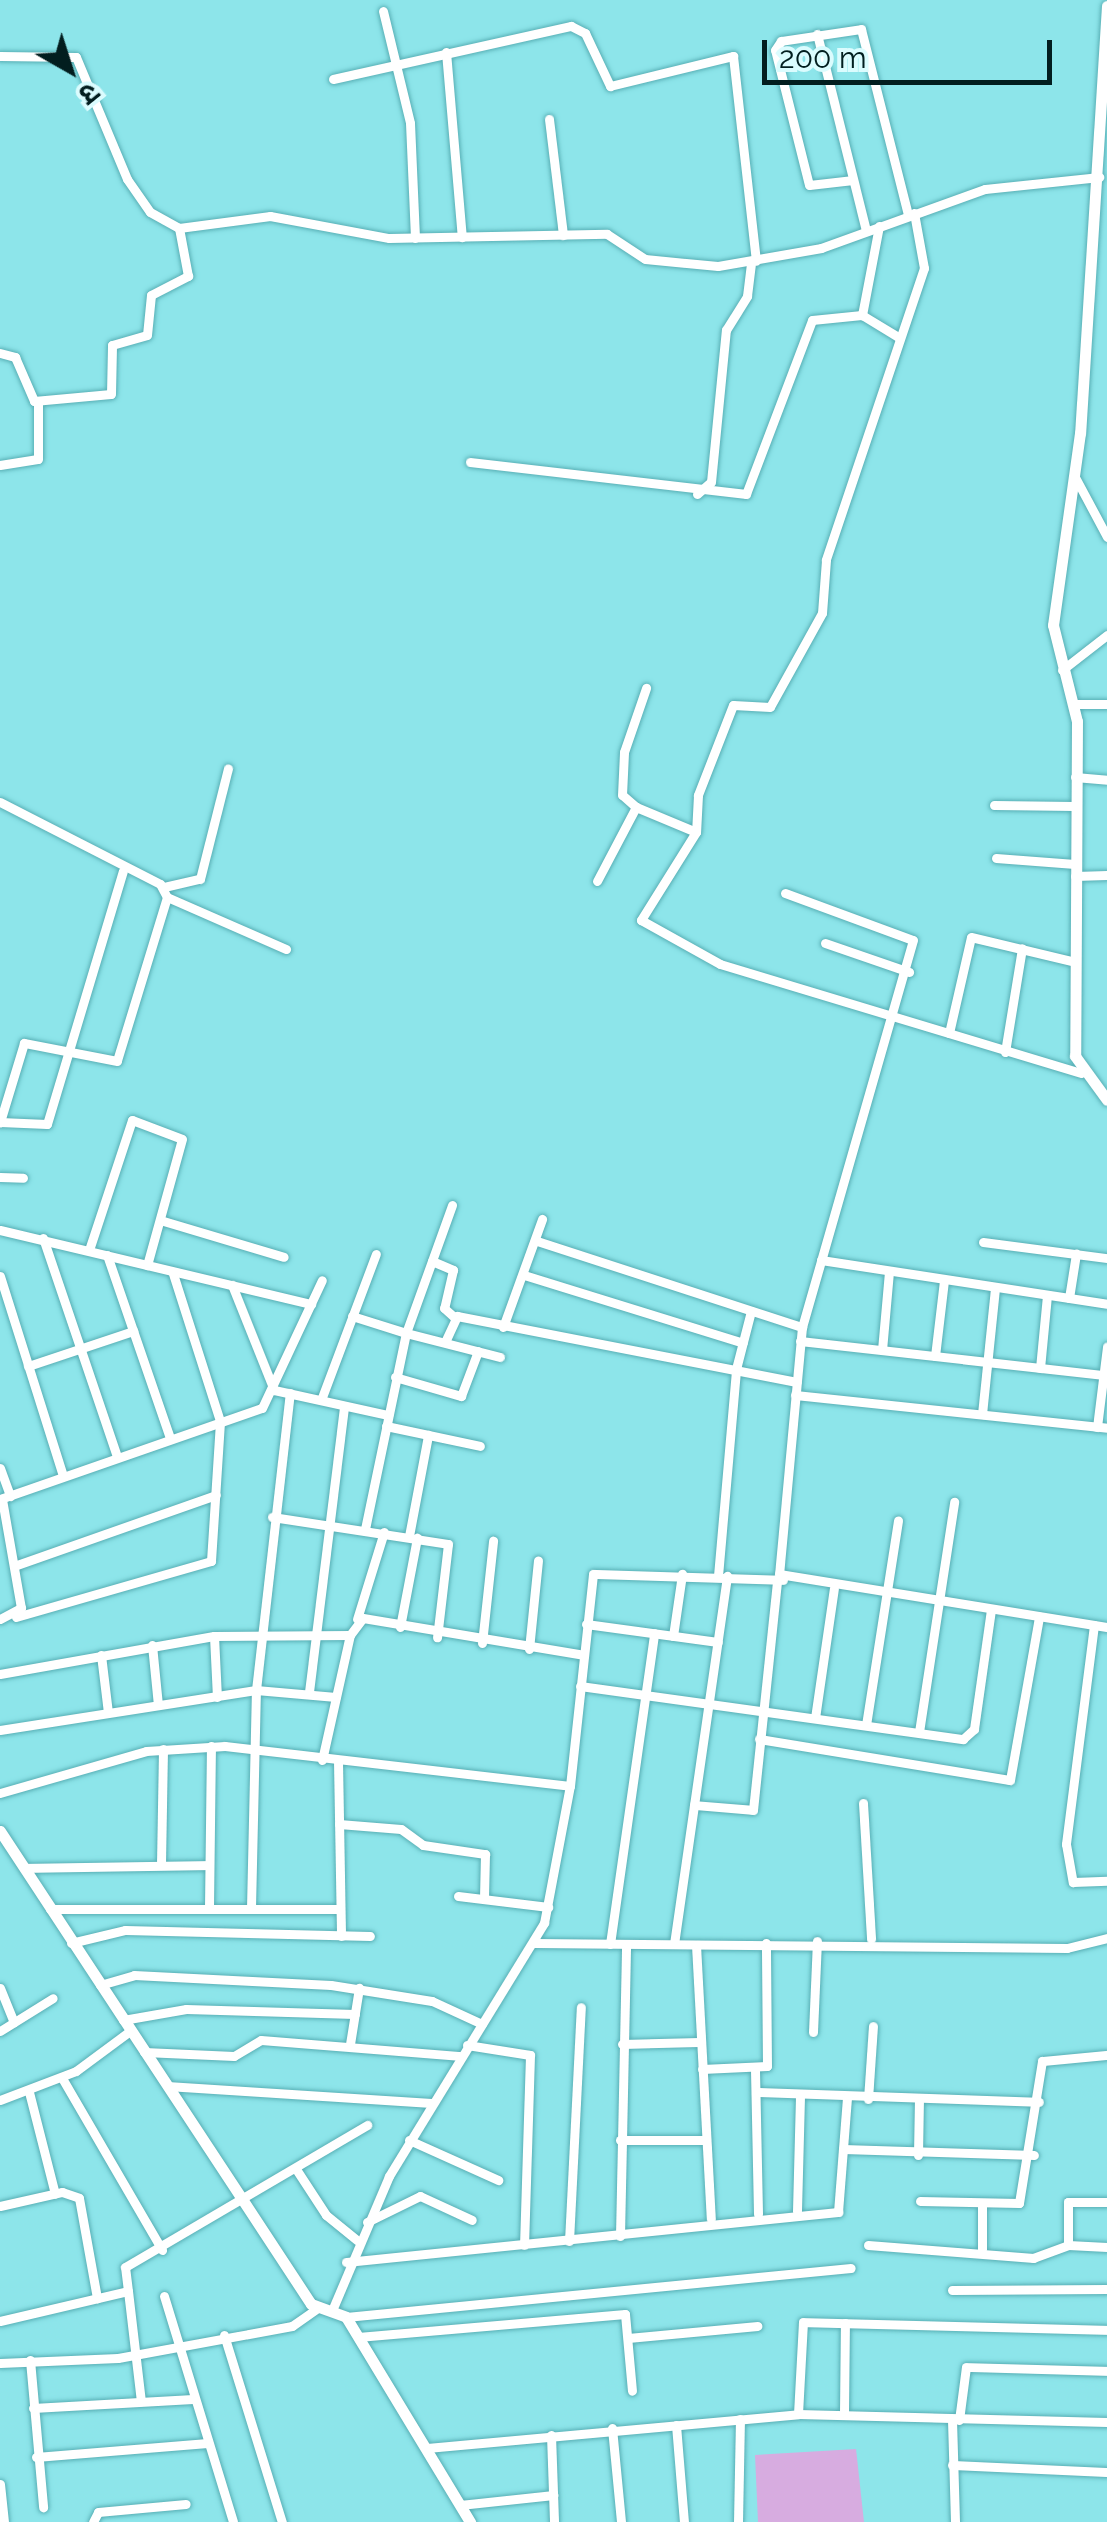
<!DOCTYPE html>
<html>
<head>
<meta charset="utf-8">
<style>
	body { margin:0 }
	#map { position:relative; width:1107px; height:2522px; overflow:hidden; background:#8de5ea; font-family:Raleway,"Noto Sans Devanagari",sans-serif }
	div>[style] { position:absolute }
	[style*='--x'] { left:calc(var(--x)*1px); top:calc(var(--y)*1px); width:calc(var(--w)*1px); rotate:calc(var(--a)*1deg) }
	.green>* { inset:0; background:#d7ace0 }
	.roads { filter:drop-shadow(0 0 2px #58afb5) drop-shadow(0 0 2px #58afb5) }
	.street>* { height:9px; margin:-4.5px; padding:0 4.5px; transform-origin:4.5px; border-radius:4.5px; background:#fff }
	.secondary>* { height:11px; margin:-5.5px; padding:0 5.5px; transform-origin:5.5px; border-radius:5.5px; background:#fff }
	span { translate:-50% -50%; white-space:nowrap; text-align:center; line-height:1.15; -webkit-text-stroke:8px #dbfcfe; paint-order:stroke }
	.north { position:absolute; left:20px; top:20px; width:100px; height:100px; -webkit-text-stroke:8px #dbfcfe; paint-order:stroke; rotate:141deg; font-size:28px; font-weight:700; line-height:40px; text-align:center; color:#021e1f }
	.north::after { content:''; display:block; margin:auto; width:35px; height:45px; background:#021e1f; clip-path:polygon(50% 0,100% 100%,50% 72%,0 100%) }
	.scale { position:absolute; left:762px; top:40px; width:290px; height:45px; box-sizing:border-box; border:5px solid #021e1f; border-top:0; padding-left:12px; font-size:30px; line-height:35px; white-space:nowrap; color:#021e1f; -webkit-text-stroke:8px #dbfcfe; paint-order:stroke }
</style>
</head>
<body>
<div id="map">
	<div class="green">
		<div style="clip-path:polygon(856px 2449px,864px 2522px,758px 2522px,755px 2455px)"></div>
	</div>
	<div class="roads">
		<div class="street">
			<div style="--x:383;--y:11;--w:115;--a:76.4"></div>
			<div style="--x:410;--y:123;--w:115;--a:87.5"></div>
			<div style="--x:817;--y:34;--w:203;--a:76"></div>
			<div style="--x:446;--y:52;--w:186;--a:85.1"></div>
			<div style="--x:0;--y:56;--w:76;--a:0.8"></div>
			<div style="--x:76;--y:57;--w:132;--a:67.3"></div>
			<div style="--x:127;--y:179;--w:40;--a:55.1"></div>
			<div style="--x:150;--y:212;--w:33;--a:29"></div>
			<div style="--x:179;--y:228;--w:92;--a:-7.5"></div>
			<div style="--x:270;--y:216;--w:121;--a:10.5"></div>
			<div style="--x:389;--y:238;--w:218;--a:-1.1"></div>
			<div style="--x:607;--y:234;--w:45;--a:33.3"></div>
			<div style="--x:645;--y:259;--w:73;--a:5.5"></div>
			<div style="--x:718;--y:266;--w:105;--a:-9.9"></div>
			<div style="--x:821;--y:248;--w:174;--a:-19.8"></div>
			<div style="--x:985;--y:189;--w:115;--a:-6"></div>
			<div style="--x:333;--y:79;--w:244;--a:-12.6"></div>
			<div style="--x:571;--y:26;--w:16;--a:27"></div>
			<div style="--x:585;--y:33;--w:59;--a:64.7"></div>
			<div style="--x:610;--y:86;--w:127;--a:-13.7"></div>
			<div style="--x:733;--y:56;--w:206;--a:83.6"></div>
			<div style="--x:549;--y:119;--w:117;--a:83.1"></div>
			<div style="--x:853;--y:180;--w:44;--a:173.5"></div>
			<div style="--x:809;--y:185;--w:139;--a:-104.1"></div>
			<div style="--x:775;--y:50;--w:11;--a:-56"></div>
			<div style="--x:781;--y:41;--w:81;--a:-8.5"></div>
			<div style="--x:861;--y:29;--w:192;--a:75.8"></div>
			<div style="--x:914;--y:213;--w:56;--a:79.7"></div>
			<div style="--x:924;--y:268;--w:308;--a:108.6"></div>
			<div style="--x:826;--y:560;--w:53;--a:94.3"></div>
			<div style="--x:822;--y:613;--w:107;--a:119"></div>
			<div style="--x:770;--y:707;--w:37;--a:-177"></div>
			<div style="--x:733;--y:705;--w:97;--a:111.3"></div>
			<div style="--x:698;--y:795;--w:37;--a:93"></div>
			<div style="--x:696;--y:832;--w:104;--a:122"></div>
			<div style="--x:641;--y:920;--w:90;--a:29.1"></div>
			<div style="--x:720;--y:964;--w:377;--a:16.8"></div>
			<div style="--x:879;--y:226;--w:91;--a:100.8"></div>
			<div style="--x:862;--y:315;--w:44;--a:31.2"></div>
			<div style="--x:0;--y:353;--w:16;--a:15"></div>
			<div style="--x:15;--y:357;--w:48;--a:66.6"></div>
			<div style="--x:34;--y:401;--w:77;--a:-5.2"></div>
			<div style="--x:111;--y:394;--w:49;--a:-88.8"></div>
			<div style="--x:112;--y:345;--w:36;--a:-16"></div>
			<div style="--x:147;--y:335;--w:40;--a:-84.3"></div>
			<div style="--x:151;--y:295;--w:42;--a:-27.2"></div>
			<div style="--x:188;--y:276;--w:49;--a:-100.6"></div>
			<div style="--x:470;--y:462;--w:278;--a:6.6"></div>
			<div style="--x:746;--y:494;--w:186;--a:-69.2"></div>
			<div style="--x:812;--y:320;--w:50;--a:-5.7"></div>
			<div style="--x:0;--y:465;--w:38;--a:-9"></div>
			<div style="--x:38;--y:459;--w:58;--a:-90"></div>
			<div style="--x:1075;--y:477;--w:68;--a:61.9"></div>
			<div style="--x:697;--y:494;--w:18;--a:-41"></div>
			<div style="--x:711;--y:482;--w:153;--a:-84.4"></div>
			<div style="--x:726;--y:330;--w:40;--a:-58"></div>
			<div style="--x:747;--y:296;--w:34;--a:-83"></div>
			<div style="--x:1062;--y:670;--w:57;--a:-37.9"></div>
			<div style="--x:1074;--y:704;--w:33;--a:0"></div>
			<div style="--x:1075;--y:777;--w:32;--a:5"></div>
			<div style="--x:0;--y:802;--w:180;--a:27.1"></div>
			<div style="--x:160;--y:884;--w:15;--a:62"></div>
			<div style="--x:167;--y:897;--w:171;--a:107"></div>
			<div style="--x:117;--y:1061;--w:95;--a:-169"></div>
			<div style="--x:24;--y:1043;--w:83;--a:106.9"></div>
			<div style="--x:994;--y:805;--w:80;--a:0.7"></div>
			<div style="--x:636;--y:807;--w:18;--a:-139"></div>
			<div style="--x:622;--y:795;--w:43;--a:-87.3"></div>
			<div style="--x:624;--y:752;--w:68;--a:-71"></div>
			<div style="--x:996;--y:858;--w:79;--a:4.3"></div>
			<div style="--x:1075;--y:876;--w:32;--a:-2"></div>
			<div style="--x:597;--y:881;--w:84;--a:-62.2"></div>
			<div style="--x:636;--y:807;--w:65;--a:22.6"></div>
			<div style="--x:164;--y:887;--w:37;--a:-13"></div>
			<div style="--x:200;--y:879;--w:114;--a:-75.8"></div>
			<div style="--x:785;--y:893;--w:136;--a:20.2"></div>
			<div style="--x:913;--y:940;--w:403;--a:106"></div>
			<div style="--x:802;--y:1327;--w:248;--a:95.3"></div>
			<div style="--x:779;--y:1574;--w:332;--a:9.2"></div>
			<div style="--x:167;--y:897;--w:130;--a:23.6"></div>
			<div style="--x:825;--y:943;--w:89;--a:19"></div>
			<div style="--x:949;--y:1033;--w:98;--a:-77.1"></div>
			<div style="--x:971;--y:937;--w:108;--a:13.4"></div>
			<div style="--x:1005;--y:1052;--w:105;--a:-80.7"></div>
			<div style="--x:0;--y:1122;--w:47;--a:2.4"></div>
			<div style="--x:47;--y:1124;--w:264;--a:-73.3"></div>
			<div style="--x:0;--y:1177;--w:23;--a:2"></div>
			<div style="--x:160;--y:1220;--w:129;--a:16.6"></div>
			<div style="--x:0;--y:1230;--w:320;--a:13.4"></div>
			<div style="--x:43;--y:1238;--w:231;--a:71.3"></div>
			<div style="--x:537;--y:1241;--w:279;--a:18"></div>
			<div style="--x:983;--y:1242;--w:125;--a:7.4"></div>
			<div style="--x:89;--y:1250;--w:137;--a:-71.7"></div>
			<div style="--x:132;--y:1120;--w:53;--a:20.8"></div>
			<div style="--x:182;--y:1139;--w:131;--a:105.5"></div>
			<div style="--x:107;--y:1255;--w:194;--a:71"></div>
			<div style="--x:821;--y:1260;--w:289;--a:8.7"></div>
			<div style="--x:432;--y:1261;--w:23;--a:23"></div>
			<div style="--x:453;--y:1270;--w:39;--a:103"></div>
			<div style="--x:444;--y:1308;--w:13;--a:42"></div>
			<div style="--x:524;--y:1275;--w:229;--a:17.2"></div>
			<div style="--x:0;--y:1276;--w:210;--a:72.5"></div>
			<div style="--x:232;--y:1285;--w:113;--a:68.2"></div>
			<div style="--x:274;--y:1390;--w:117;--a:12.4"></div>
			<div style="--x:1069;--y:1298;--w:45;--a:-81"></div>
			<div style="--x:352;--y:1316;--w:57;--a:17.5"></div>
			<div style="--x:406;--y:1333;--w:136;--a:-70.2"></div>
			<div style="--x:503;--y:1327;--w:115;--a:-70.1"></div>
			<div style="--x:800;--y:1341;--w:306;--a:6.4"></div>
			<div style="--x:445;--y:1342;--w:29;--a:-65"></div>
			<div style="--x:457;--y:1316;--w:346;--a:11"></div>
			<div style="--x:882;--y:1350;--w:78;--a:-84.9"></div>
			<div style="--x:935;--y:1356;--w:76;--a:-83.2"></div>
			<div style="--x:28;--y:1366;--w:111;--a:-18.4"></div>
			<div style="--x:1040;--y:1368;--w:73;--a:-84.5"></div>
			<div style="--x:395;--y:1377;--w:69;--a:16.1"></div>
			<div style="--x:461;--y:1396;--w:48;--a:-69.3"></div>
			<div style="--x:795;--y:1395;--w:314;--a:6"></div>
			<div style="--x:321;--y:1400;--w:156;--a:-69.4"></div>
			<div style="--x:982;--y:1414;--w:127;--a:-84.1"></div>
			<div style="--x:386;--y:1426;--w:96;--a:12"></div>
			<div style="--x:1097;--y:1427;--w:81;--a:-82.9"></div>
			<div style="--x:0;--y:1468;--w:30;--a:70"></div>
			<div style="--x:0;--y:1499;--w:277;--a:-19.2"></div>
			<div style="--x:262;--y:1408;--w:141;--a:-64.9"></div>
			<div style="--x:272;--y:1517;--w:178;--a:8.7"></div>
			<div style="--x:448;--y:1544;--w:94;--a:96.7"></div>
			<div style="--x:365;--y:1529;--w:200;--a:-78.2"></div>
			<div style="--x:406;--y:1333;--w:97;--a:14.3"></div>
			<div style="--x:409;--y:1536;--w:103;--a:-79.3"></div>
			<div style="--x:14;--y:1566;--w:214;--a:-19.4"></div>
			<div style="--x:718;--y:1576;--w:208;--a:-85"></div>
			<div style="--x:736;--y:1369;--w:60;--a:-75.5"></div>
			<div style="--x:16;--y:1617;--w:203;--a:-16"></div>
			<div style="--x:211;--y:1561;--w:140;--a:-86.3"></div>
			<div style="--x:220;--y:1421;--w:157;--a:-107.7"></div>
			<div style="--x:0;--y:1619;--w:24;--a:-28"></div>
			<div style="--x:21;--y:1608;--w:111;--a:-99.9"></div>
			<div style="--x:357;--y:1619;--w:91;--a:-72.8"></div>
			<div style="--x:586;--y:1624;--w:133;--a:7.8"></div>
			<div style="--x:1094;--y:1625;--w:221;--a:97.3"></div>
			<div style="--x:1066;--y:1844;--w:39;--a:80"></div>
			<div style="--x:1073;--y:1882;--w:34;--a:-2"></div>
			<div style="--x:400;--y:1627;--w:91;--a:-79.2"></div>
			<div style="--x:214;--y:1636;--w:61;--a:87.2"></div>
			<div style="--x:673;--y:1636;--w:63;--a:-81.7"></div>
			<div style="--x:482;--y:1643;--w:103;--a:-83.8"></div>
			<div style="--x:152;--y:1645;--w:60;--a:84.3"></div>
			<div style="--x:529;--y:1649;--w:89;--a:-84.2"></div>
			<div style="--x:101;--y:1655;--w:58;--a:83.1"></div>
			<div style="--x:0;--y:1674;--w:217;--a:-10.1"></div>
			<div style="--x:214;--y:1636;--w:136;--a:-0.4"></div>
			<div style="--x:350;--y:1635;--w:21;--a:-53"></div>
			<div style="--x:363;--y:1618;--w:223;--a:9.5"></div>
			<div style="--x:580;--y:1686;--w:387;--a:7.9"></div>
			<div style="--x:963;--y:1739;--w:15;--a:-42"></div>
			<div style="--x:974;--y:1729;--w:121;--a:-81.9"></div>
			<div style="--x:309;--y:1692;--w:288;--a:-83"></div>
			<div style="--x:815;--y:1718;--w:131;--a:-81.7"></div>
			<div style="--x:866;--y:1725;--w:207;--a:-81.1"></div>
			<div style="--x:0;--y:1730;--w:259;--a:-8.9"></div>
			<div style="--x:256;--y:1690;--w:80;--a:5"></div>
			<div style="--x:919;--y:1732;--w:233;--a:-81.3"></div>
			<div style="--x:759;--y:1739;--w:254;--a:9.3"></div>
			<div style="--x:1010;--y:1780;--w:166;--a:-79.9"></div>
			<div style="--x:322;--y:1760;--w:128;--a:-77.4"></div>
			<div style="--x:338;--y:1761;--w:175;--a:89"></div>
			<div style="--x:0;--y:1793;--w:152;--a:-16"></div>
			<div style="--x:146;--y:1751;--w:79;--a:-3.6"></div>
			<div style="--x:225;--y:1746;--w:347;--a:6.6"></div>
			<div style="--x:863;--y:1803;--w:136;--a:86.6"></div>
			<div style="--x:694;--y:1805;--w:59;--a:4.8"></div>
			<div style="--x:753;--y:1810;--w:231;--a:-84"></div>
			<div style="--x:339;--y:1824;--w:62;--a:4.6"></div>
			<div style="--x:401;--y:1829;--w:27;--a:36"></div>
			<div style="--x:423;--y:1845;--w:63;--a:8.3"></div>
			<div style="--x:485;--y:1854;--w:45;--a:91.3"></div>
			<div style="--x:161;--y:1864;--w:115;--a:-89"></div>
			<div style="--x:24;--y:1868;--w:185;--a:-0.9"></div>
			<div style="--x:458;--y:1896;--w:91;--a:7"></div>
			<div style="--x:209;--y:1907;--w:161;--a:-89.3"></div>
			<div style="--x:251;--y:1908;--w:218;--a:-88.7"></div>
			<div style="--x:256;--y:1690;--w:299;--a:-83.5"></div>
			<div style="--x:50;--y:1909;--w:290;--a:0"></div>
			<div style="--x:71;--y:1943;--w:56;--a:-13.5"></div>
			<div style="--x:125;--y:1930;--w:245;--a:1.4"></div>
			<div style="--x:535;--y:1943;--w:532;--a:0.54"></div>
			<div style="--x:1067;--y:1948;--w:41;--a:-14"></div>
			<div style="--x:610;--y:1944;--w:314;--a:-81.9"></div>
			<div style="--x:674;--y:1944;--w:372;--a:-81.8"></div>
			<div style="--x:696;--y:1945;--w:274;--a:86.9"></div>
			<div style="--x:100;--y:1985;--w:35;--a:-16"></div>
			<div style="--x:134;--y:1975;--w:197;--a:2.9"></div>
			<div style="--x:331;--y:1985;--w:102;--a:9"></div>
			<div style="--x:432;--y:2001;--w:55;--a:24.7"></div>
			<div style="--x:0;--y:1988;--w:37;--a:68"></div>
			<div style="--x:123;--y:2020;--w:64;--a:-9.9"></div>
			<div style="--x:186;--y:2009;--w:169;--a:1.7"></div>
			<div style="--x:0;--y:2031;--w:62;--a:-31.9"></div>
			<div style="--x:813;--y:2032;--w:91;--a:-87.5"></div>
			<div style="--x:350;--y:2044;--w:57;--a:-80.9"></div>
			<div style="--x:622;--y:2044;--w:77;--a:-1.5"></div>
			<div style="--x:467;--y:2045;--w:64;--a:9"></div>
			<div style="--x:530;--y:2055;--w:190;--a:91.8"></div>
			<div style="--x:144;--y:2052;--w:90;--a:2.5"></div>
			<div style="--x:234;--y:2056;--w:31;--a:-31"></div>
			<div style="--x:261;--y:2040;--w:201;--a:4.6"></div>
			<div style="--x:702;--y:2069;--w:65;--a:-2.6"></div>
			<div style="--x:767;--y:2066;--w:123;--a:-90.5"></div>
			<div style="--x:755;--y:2070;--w:144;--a:88.8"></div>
			<div style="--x:62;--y:2078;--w:199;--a:59.8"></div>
			<div style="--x:167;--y:2086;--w:265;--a:3.7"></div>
			<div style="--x:29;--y:2092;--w:105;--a:75.7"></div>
			<div style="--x:756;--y:2092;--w:283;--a:2"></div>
			<div style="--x:868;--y:2099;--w:73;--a:-86.1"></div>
			<div style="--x:0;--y:2100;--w:81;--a:-20.9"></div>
			<div style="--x:76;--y:2071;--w:67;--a:-36.5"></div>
			<div style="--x:409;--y:2140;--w:98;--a:24.2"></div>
			<div style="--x:620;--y:2140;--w:83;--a:0"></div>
			<div style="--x:843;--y:2149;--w:191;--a:1.8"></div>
			<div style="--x:918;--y:2155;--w:55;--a:-89"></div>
			<div style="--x:296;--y:2169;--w:55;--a:56.9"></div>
			<div style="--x:326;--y:2215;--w:40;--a:39"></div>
			<div style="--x:920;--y:2201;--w:99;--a:1.2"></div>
			<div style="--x:1019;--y:2203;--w:144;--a:-80.8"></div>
			<div style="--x:1042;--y:2061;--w:65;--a:-5.3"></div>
			<div style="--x:0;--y:2206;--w:64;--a:-12.7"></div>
			<div style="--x:62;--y:2192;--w:18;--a:19"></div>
			<div style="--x:79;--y:2198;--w:102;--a:79.8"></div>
			<div style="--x:797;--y:2211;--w:116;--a:-88.5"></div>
			<div style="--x:367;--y:2222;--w:59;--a:-26.1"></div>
			<div style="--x:420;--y:2196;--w:57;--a:24.8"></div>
			<div style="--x:620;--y:2236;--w:292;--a:-88.8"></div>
			<div style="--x:569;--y:2241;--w:234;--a:-87.1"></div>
			<div style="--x:868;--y:2245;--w:166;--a:4.5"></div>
			<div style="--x:1033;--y:2258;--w:37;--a:-20"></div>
			<div style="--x:1068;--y:2245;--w:39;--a:3"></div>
			<div style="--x:1068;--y:2245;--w:43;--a:-90"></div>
			<div style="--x:1068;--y:2202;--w:39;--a:0"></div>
			<div style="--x:982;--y:2249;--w:46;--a:-90"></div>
			<div style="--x:346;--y:2262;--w:495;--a:-5.8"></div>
			<div style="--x:838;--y:2212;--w:114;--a:-85.5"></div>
			<div style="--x:952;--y:2290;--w:155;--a:-0.4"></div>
			<div style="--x:128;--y:2291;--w:111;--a:83.3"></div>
			<div style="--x:164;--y:2296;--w:236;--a:73"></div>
			<div style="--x:333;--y:2308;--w:143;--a:-67"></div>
			<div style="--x:389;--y:2176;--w:297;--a:-58.5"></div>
			<div style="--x:544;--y:1923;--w:139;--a:-79.3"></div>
			<div style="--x:570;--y:1786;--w:213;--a:-83.8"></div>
			<div style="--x:593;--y:1574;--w:190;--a:1.8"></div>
			<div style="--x:346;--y:2317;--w:507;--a:-5.54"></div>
			<div style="--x:0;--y:2321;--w:131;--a:-13.2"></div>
			<div style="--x:128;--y:2291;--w:24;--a:-97"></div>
			<div style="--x:125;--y:2267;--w:281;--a:-30.4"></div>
			<div style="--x:224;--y:2335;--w:196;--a:72.8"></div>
			<div style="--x:358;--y:2337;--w:268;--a:-4.9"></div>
			<div style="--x:625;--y:2314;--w:77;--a:84.8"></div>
			<div style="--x:628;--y:2338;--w:130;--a:-5.3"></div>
			<div style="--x:30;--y:2360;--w:148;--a:84.9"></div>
			<div style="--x:0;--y:2363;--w:118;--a:-2.4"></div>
			<div style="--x:118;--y:2358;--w:177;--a:-10.4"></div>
			<div style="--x:292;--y:2326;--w:29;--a:-35"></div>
			<div style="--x:33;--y:2408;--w:160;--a:-3.2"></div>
			<div style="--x:844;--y:2413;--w:90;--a:-89.4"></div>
			<div style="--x:798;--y:2414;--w:92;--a:-86.9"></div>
			<div style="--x:803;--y:2322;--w:304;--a:1.5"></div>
			<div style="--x:952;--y:2420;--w:102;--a:88.3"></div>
			<div style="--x:959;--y:2420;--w:53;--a:-82.5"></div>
			<div style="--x:966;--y:2367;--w:141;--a:1.6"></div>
			<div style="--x:676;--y:2425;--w:97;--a:85.3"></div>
			<div style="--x:612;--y:2428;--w:94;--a:84.5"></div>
			<div style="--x:551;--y:2435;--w:87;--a:88"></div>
			<div style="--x:427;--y:2448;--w:373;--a:-5.2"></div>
			<div style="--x:798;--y:2414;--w:309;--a:1.5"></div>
			<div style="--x:36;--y:2457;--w:172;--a:-4.7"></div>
			<div style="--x:952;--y:2465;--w:155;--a:2.6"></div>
			<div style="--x:0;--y:2484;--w:38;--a:84"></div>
			<div style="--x:460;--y:2505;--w:94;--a:-6.1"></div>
			<div style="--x:93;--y:2522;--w:11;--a:-63"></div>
			<div style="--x:98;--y:2512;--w:88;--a:-5.2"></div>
			<div style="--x:738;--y:2522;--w:103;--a:-88.9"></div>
		</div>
		<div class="secondary">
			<div style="--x:1107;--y:6;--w:428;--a:93.6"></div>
			<div style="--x:1080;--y:433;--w:194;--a:98"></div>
			<div style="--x:1053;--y:625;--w:99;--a:76"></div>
			<div style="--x:1077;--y:721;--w:335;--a:90.3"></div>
			<div style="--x:1075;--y:1056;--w:54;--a:54"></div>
			<div style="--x:0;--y:1831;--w:566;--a:56.67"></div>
			<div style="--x:311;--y:2304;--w:37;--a:20"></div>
			<div style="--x:346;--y:2317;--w:240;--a:58.8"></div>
		</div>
	</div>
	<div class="north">उ</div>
	<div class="scale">200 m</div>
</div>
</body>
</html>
